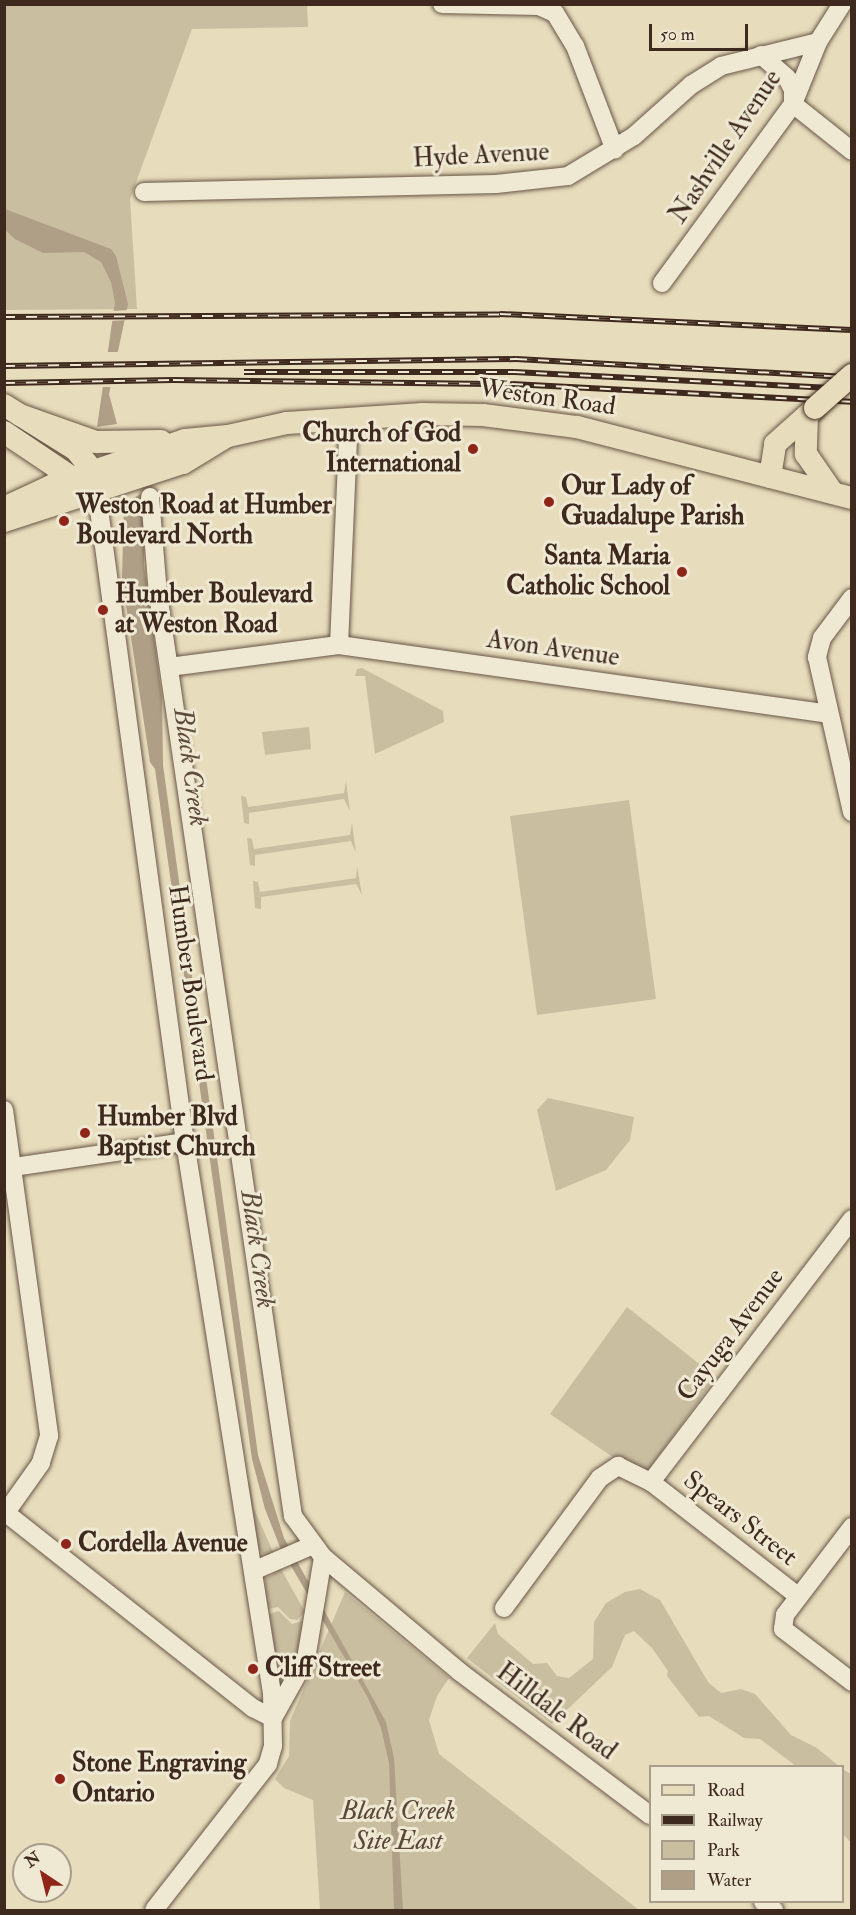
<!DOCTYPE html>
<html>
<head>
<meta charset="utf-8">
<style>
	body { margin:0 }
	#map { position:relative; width:856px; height:1915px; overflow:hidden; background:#e7dcbc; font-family:"IM FELL Double Pica",serif }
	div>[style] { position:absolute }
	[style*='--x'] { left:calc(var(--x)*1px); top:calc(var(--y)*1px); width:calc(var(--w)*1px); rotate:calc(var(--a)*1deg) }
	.green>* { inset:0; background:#cabea1 }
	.water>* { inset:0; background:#ae9f86 }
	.pier>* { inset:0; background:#e7dcbc }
	.roads { filter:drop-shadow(0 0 2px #685646) drop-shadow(0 0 2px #685646) }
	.minor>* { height:18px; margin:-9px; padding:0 9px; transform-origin:9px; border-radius:9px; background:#efe8d3 }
	.major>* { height:22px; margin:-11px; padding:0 11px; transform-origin:11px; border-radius:11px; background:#e7dcbc }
	.rail>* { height:6px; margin-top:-3px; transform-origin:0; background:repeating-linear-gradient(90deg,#efe8d3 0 11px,#3e291e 0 22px); box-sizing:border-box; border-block:2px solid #3e291e }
	.bridges { filter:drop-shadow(0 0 2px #3e291e) drop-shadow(0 0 2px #3e291e) }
	.major-bridge>* { height:22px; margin:-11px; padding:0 11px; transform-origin:11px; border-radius:11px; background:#e7dcbc }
	.dots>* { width:16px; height:16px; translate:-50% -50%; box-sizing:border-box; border:3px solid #efe8d3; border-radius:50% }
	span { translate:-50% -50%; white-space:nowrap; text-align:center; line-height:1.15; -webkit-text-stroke:6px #efe8d3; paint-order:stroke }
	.street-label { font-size:26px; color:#3e291e }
	.poi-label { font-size:26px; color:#3e291e; font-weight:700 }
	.right { translate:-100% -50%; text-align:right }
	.left { translate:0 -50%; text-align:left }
	.park-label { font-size:26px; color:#5a4738; font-style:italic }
	.water-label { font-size:27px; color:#604c3d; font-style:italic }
	.frame { position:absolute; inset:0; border:6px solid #3e291e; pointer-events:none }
	.legend { position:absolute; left:649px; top:1765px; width:195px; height:138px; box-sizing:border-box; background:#efe8d3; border:2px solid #a89c8b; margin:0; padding:8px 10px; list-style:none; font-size:18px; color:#3e291e }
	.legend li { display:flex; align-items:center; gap:12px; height:30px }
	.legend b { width:30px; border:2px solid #a89c8b }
	.north { position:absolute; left:12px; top:1843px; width:60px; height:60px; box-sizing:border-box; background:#efe8d3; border:2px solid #a89c8b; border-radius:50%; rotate:325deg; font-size:16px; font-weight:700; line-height:24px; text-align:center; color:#3e291e }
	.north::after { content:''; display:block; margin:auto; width:21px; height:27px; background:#8f2418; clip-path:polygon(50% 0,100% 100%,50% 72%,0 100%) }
	.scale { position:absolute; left:649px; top:24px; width:99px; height:27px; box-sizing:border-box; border:3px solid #3e291e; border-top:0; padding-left:8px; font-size:18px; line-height:21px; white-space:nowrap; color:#3e291e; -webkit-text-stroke:4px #efe8d3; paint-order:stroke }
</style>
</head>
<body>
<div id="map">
	<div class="green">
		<div style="clip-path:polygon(4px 5px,307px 5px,308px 27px,192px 29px,130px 199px,137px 309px,5px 310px)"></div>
		<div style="clip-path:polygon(362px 668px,443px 711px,444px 722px,375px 754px,365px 676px,355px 676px,357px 669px)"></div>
		<div style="clip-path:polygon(309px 727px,311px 749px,265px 755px,262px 732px)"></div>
		<div style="clip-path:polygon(346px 781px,350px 811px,344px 799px,249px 813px,249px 824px,244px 823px,241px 796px,246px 797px,248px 807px,344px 793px)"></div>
		<div style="clip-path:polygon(629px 800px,656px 999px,537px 1015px,510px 816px)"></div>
		<div style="clip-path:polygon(352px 823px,356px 853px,351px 841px,255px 855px,255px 866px,250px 865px,247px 838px,252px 839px,254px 849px,350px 835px)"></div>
		<div style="clip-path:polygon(357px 866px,362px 895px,356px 884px,261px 897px,261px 909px,255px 908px,253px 881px,258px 882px,260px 892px,356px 878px)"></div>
		<div style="clip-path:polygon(548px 1098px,634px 1117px,630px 1140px,606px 1170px,556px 1191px,537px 1110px)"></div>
		<div style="clip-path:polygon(627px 1307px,716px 1377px,647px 1472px,620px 1462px,550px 1414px)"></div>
		<div style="clip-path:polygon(250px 1482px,254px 1509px,274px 1554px,266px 1556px,259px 1550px,247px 1484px)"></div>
		<div style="clip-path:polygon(281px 1569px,305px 1612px,297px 1620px,290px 1619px,278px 1607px,268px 1609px,265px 1579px)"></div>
		<div style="clip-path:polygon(640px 1589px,660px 1600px,708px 1682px,721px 1693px,741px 1689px,755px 1694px,791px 1735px,817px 1748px,839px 1766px,796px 1766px,760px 1739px,744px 1738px,709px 1716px,699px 1717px,667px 1676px,668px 1671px,652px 1648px,634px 1631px,625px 1635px,612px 1667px,552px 1724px,467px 1658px,495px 1623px,498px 1634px,533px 1664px,547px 1663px,557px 1676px,569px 1678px,593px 1659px,594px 1622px,606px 1603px,625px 1592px)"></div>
		<div style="clip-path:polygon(345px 1592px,449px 1678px,437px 1696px,429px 1720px,439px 1754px,639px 1910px,320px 1910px,313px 1800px,284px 1788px,275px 1779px,289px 1756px,290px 1721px)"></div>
		<div style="clip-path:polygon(279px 1611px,292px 1624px,306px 1620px,303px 1645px,281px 1686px,269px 1614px)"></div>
		<div style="clip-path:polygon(842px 1769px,851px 1774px,851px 1843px,843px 1834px)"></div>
	</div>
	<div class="water">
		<div style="clip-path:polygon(5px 209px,111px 249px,116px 256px,128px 304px,109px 394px,117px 424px,97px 427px,115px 302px,111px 282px,101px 262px,84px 252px,43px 253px,15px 239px,5px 230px)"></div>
		<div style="clip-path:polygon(144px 493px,144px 565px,162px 697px,163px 765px,258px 1455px,284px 1538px,386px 1722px,394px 1758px,403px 1910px,394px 1910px,389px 1763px,381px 1728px,368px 1698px,280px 1547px,265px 1509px,252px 1459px,155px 769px,150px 762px,122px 578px,124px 502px)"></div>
	</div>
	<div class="pier">
		<div style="clip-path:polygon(129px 310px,128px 320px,110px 321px,111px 311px)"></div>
		<div style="clip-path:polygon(105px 352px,122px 352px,114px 387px,98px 387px)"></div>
	</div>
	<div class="roads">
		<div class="minor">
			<div style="--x:442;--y:4;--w:97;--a:1.2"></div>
			<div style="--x:539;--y:6;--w:17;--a:24"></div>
			<div style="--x:555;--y:13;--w:39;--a:59"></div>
			<div style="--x:575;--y:46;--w:111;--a:69"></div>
			<div style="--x:761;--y:55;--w:35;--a:41"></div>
			<div style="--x:787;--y:78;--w:13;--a:63"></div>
			<div style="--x:793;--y:90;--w:14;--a:90"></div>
			<div style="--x:793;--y:104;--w:75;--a:38.5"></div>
			<div style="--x:144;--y:192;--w:352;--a:-1.3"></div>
			<div style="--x:496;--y:184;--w:72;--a:-6.3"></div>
			<div style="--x:568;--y:176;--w:77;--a:-31.2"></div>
			<div style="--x:634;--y:136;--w:76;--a:-41.8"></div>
			<div style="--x:691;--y:85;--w:36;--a:-32"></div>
			<div style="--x:721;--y:66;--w:100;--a:-13.9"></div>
			<div style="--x:662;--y:283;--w:222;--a:-53.8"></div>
			<div style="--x:793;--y:104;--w:67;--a:-68"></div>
			<div style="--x:818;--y:42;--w:45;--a:-57.7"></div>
			<div style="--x:95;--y:480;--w:668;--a:82.26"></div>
			<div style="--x:185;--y:1142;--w:558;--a:81.03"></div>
			<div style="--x:272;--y:1693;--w:53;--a:88.9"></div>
			<div style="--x:273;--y:1746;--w:19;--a:106"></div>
			<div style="--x:268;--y:1764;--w:185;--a:128"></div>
			<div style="--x:150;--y:497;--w:97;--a:85.3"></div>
			<div style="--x:158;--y:594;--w:932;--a:81.67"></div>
			<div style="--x:293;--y:1516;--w:51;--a:53.8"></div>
			<div style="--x:323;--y:1557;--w:179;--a:40"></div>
			<div style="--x:460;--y:1672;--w:238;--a:37"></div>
			<div style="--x:852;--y:598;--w:50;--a:126.9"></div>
			<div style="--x:822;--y:638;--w:20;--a:105"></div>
			<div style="--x:817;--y:657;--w:159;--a:77.3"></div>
			<div style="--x:339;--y:645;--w:227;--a:-87.5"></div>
			<div style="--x:169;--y:667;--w:171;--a:-7.4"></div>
			<div style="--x:339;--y:645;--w:494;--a:8"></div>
			<div style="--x:4;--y:1110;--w:329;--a:82.1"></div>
			<div style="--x:49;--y:1436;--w:28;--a:107"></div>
			<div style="--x:41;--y:1463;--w:64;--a:125.4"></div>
			<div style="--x:13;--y:1167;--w:174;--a:-8.3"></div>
			<div style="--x:651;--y:1482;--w:331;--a:-52.6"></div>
			<div style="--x:6;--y:1513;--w:315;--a:38.3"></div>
			<div style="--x:253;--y:1708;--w:22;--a:27"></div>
			<div style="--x:852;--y:1527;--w:111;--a:127.3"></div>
			<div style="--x:785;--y:1615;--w:14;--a:98"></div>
			<div style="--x:783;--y:1629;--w:87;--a:37.5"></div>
			<div style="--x:253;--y:1571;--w:63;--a:-23.3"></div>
			<div style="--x:504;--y:1608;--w:162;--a:-53.6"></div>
			<div style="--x:600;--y:1478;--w:22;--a:-34"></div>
			<div style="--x:618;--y:1466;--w:37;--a:26"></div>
			<div style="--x:651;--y:1482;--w:186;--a:37.8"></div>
			<div style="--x:273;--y:1718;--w:68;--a:-60.8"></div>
			<div style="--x:306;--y:1659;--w:103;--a:-80.5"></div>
			<div style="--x:763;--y:1902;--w:14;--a:36"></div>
		</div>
		<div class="major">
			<div style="--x:4;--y:405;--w:85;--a:32"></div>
			<div style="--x:76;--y:450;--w:27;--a:51"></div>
			<div style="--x:20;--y:415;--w:81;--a:19.6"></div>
			<div style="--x:96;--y:442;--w:65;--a:-0.9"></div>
			<div style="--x:807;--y:416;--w:38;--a:92"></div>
			<div style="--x:806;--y:454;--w:47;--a:55.3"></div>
			<div style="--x:4;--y:432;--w:95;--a:33.9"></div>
			<div style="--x:770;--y:477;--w:33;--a:-81"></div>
			<div style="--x:775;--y:444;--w:50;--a:-41.7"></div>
			<div style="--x:4;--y:508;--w:54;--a:-25.1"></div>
			<div style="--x:53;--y:485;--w:139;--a:-18.8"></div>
			<div style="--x:185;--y:440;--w:43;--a:-5.3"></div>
			<div style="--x:228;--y:436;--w:60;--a:-12.4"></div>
			<div style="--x:287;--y:423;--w:136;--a:-3.8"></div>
			<div style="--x:423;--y:414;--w:60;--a:1"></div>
			<div style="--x:483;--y:415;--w:95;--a:7.3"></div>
			<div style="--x:577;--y:427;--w:284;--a:14.5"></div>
			<div style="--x:4;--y:521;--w:188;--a:-18"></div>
			<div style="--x:183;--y:463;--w:48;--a:-31.4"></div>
		</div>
	</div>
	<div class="rail">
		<div style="--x:4;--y:317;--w:496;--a:-0.3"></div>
		<div style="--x:500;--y:314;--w:352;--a:2.6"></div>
		<div style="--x:4;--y:366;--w:512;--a:-0.78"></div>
		<div style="--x:516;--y:359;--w:336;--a:3.1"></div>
		<div style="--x:244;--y:372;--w:270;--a:0"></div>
		<div style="--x:514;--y:372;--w:338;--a:2.9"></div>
		<div style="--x:4;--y:383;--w:169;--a:-1"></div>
		<div style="--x:173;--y:380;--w:339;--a:0.7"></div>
		<div style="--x:512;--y:384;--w:340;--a:3"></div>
	</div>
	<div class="bridges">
		<div class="major-bridge">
			<div style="--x:815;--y:408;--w:50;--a:-41.7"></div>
		</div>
	</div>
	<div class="dots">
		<div style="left:473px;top:449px;background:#8f2418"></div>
		<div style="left:549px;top:502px;background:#8f2418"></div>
		<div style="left:64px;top:521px;background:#8f2418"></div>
		<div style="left:682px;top:572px;background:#8f2418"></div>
		<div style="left:103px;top:610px;background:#8f2418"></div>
		<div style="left:85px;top:1133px;background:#8f2418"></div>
		<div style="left:66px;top:1544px;background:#8f2418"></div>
		<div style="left:253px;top:1669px;background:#8f2418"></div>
		<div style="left:60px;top:1779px;background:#8f2418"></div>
	</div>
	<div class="street-label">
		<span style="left:726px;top:147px;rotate:-56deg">Nashville Avenue</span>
		<span style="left:481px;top:156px;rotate:-3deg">Hyde Avenue</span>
		<span style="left:547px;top:398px;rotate:8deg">Weston Road</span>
		<span style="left:553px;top:649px;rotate:8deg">Avon Avenue</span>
		<span style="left:190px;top:983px;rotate:82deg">Humber Boulevard</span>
		<span style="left:731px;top:1335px;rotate:-53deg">Cayuga Avenue</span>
		<span style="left:740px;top:1519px;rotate:38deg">Spears Street</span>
		<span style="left:556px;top:1712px;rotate:37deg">Hilldale Road</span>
	</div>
	<div class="poi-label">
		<span class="right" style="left:461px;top:449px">Church of God<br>International</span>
		<span class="left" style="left:561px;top:502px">Our Lady of<br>Guadalupe Parish</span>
		<span class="left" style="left:76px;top:521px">Weston Road at Humber<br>Boulevard North</span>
		<span class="right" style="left:670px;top:572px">Santa Maria<br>Catholic School</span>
		<span class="left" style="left:115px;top:610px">Humber Boulevard<br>at Weston Road</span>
		<span class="left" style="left:97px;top:1133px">Humber Blvd<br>Baptist Church</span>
		<span class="left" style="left:78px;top:1544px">Cordella Avenue</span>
		<span class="left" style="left:265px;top:1669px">Cliff Street</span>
		<span class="left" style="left:72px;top:1779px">Stone Engraving<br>Ontario</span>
	</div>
	<div class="park-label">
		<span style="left:398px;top:1827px">Black Creek<br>Site East</span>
	</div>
	<div class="water-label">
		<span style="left:191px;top:767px;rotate:82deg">Black Creek</span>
		<span style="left:258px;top:1249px;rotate:82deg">Black Creek</span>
	</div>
	<div class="frame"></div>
	<ul class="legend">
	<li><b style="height:8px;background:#e7dcbc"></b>Road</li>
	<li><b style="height:8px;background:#3e291e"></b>Railway</li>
	<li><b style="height:16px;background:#cabea1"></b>Park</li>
	<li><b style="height:16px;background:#ae9f86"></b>Water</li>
	</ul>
	<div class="north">N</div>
	<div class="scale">50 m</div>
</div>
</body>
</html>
